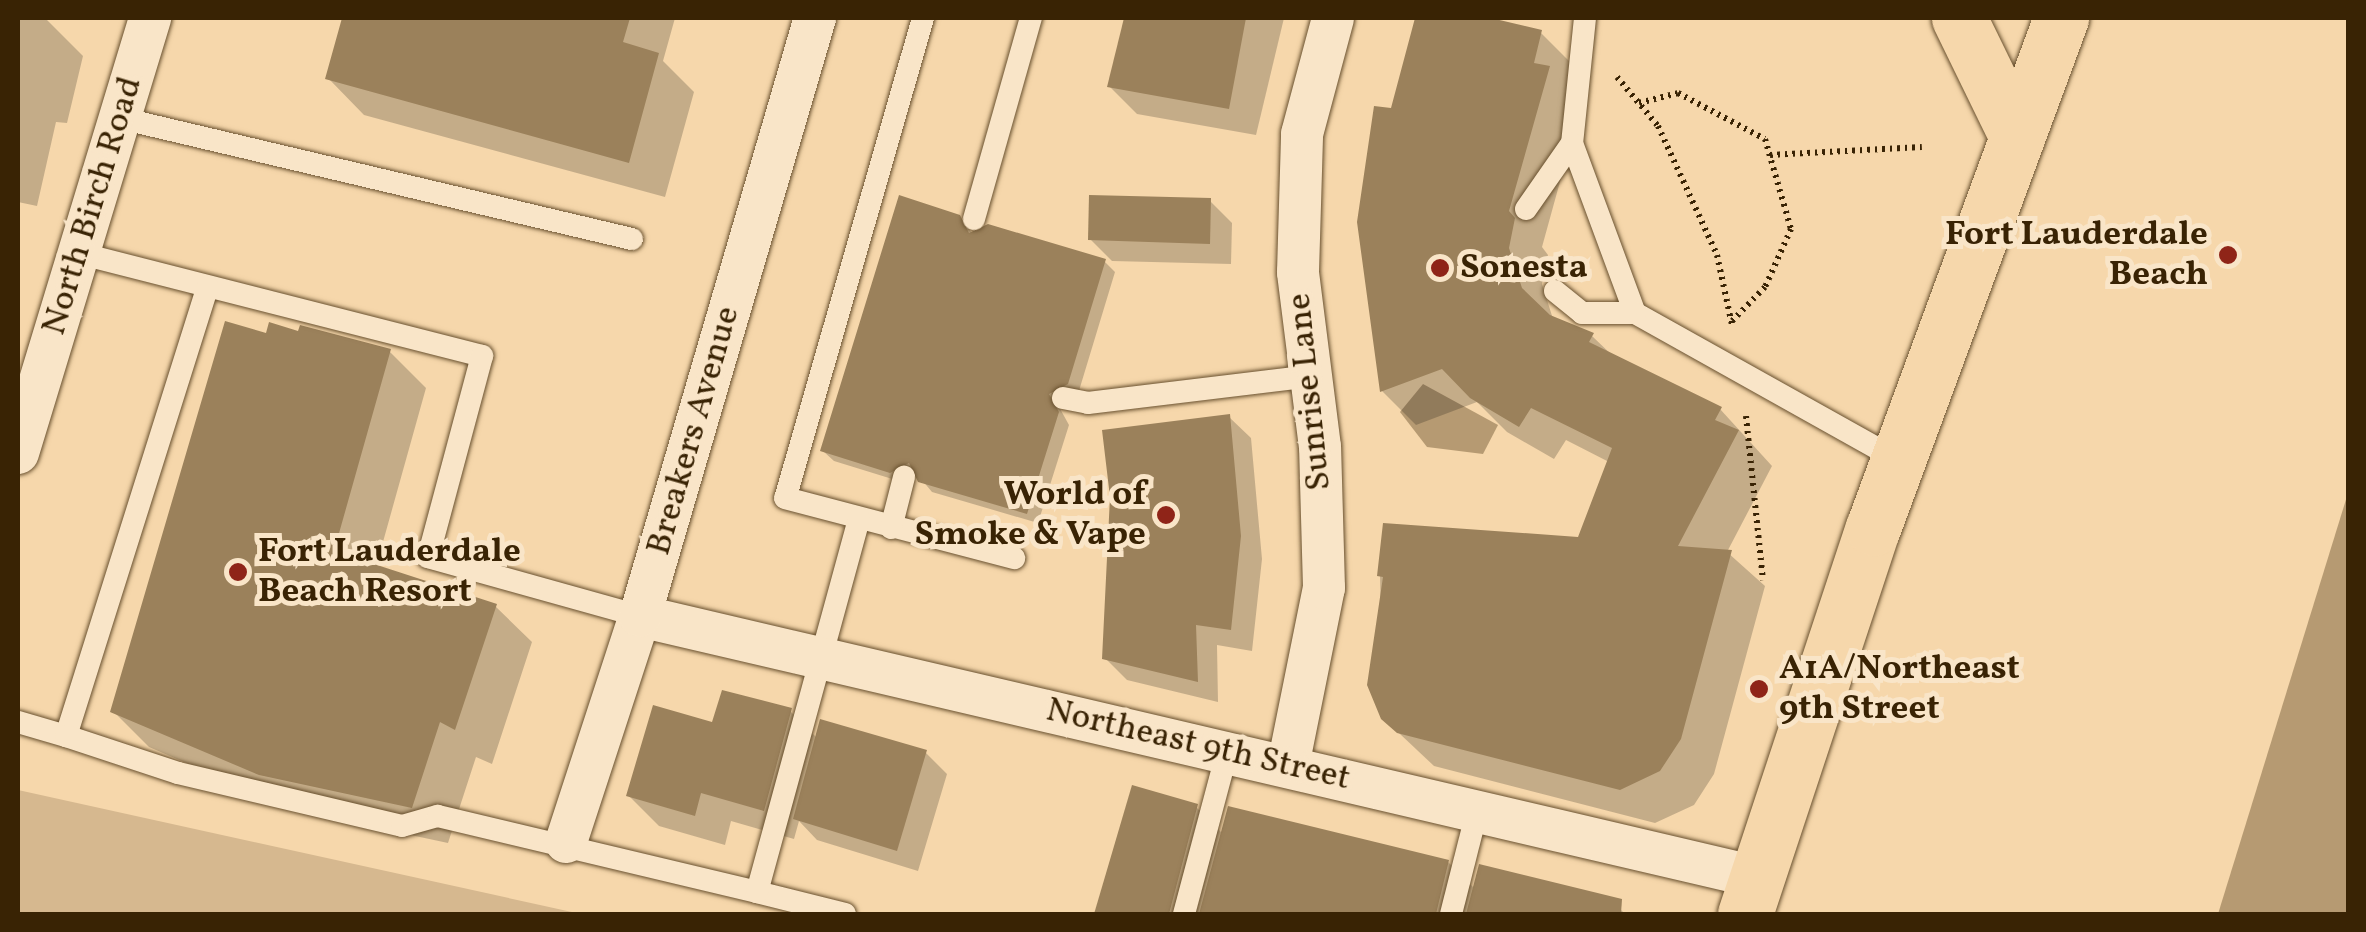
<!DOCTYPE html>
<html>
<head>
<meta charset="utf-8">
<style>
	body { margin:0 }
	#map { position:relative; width:2366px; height:932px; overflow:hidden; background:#f6d7ab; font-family:Vollkorn,serif }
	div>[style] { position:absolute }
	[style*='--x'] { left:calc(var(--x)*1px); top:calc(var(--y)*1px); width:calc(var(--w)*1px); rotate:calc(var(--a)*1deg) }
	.green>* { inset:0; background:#d6b88f }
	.water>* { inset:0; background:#b69a72 }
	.shadow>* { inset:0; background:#0003 }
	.building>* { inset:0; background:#9b815b }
	.path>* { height:6px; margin-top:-3px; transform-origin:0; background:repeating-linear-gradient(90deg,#392304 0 2.5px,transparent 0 7.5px) }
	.roads { filter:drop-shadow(0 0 2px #68502e) drop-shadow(0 0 2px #68502e) }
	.service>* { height:22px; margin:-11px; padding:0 11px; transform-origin:11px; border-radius:11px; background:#f9e5c8 }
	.minor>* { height:42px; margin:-21px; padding:0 21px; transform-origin:21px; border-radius:21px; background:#f9e5c8 }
	.primary>* { height:55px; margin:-27.5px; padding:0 27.5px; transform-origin:27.5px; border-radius:27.5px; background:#f6d7ab }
	.dots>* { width:28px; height:28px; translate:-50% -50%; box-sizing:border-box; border:5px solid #f9e5c8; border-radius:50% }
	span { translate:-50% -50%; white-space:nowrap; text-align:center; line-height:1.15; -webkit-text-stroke:10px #f9e5c8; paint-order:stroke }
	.street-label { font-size:35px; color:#392304 }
	.poi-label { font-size:35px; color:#392304; font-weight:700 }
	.right { translate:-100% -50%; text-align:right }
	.left { translate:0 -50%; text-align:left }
	.frame { position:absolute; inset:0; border:20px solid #392304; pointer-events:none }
</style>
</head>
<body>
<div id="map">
	<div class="green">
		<div style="clip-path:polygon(18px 790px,581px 914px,18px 914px)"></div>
	</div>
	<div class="water">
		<div style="clip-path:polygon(1423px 384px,1498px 425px,1483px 454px,1427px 447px,1400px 412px)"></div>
		<div style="clip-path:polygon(2348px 493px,2348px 914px,2218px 914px)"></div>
	</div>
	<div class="shadow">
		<div style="clip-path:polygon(18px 18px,47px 20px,83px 56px,67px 123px,56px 122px,37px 206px,18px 202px)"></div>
		<div style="clip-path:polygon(345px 18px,675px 18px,663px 61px,694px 92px,665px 197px,364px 115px,328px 78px)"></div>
		<div style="clip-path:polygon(1129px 18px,1284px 18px,1256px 135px,1137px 114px,1109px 86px)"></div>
		<div style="clip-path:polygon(1418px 18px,1480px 18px,1541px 33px,1575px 67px,1582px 102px,1542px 247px,1548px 255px,1542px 284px,1553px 319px,1592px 336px,1615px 358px,1720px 409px,1772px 466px,1727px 552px,1765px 586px,1714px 774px,1694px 805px,1655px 823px,1434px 766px,1383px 718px,1380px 575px,1579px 540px,1609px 462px,1566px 440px,1554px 459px,1507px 432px,1477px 402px,1416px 425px,1382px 391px,1392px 111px)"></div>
		<div style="clip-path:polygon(1210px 201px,1232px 223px,1231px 264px,1112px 261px,1090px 239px)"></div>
		<div style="clip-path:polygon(958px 217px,973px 234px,1104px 261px,1115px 272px,1078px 394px,1058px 405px,1069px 425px,1038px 523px,932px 492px,917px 474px,902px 482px,834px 461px,823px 451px)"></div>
		<div style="clip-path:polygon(300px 334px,390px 352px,426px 388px,376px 567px,495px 606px,532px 642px,492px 764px,476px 757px,448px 843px,298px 811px,149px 747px,113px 711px,268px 336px)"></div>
		<div style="clip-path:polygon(1229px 417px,1251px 438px,1262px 559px,1252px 651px,1217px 645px,1218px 702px,1127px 680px,1105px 658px)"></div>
		<div style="clip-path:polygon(790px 711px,817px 738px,925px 752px,947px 774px,918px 871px,817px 840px,799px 821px,794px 839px,731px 821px,725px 845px,659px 826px,629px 796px,714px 725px)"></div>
		<div style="clip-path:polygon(1196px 807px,1223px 834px,1448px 862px,1475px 889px,1609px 898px,1625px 914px,1098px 914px)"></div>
	</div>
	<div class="building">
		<div style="clip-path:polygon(342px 18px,630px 18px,623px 42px,659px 53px,629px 163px,325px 79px)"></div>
		<div style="clip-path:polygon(1124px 18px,1246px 18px,1229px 109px,1107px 87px)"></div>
		<div style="clip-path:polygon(1415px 18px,1491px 18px,1542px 30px,1534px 63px,1550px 66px,1509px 211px,1515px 218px,1509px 248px,1522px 288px,1550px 315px,1594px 333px,1589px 342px,1722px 407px,1715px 420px,1739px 430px,1678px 546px,1732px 550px,1681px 739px,1660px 771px,1620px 790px,1397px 733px,1381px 719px,1367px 685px,1383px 577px,1377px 576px,1383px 523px,1578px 537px,1612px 448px,1531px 408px,1519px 427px,1470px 398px,1442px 369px,1380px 392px,1357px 222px,1374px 106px,1391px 108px)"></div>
		<div style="clip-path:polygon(899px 195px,960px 215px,969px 233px,988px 224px,1106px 259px,1068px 384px,1049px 394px,1059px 412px,1027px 514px,918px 482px,909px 463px,890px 473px,820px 451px)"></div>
		<div style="clip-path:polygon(1089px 195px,1211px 198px,1210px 244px,1088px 240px)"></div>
		<div style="clip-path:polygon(225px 321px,266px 333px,269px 322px,298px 331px,300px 325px,391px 349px,334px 551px,497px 604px,455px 730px,440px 722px,412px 808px,259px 775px,110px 712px)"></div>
		<div style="clip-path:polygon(1230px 414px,1241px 536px,1231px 630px,1196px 625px,1198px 682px,1102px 659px,1110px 497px,1102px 430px)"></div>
		<div style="clip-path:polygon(722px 690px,792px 708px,764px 811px,701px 793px,695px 816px,626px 796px,653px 705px,712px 722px)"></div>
		<div style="clip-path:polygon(820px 719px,927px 750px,897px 851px,793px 819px)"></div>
		<div style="clip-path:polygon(1132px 785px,1198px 804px,1169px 914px,1094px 914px)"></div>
		<div style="clip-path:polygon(1228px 806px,1449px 860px,1436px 914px,1199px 914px)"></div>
		<div style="clip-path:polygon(1479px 864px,1622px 899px,1621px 914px,1466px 914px)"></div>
	</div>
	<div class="path">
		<div style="--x:1617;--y:77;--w:64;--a:50.1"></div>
		<div style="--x:1658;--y:126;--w:142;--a:65.4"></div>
		<div style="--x:1717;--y:255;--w:72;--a:77.9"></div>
		<div style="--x:1639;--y:103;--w:40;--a:-14.4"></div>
		<div style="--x:1678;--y:93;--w:98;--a:27.9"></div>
		<div style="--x:1765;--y:139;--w:94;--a:73.9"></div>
		<div style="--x:1791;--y:229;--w:64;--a:114.1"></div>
		<div style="--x:1765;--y:287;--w:47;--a:134.1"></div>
		<div style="--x:1770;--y:155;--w:152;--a:-3"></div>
		<div style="--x:1746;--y:416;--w:165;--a:84.1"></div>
	</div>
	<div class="roads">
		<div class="service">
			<div style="--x:923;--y:18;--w:499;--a:106"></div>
			<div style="--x:785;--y:498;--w:237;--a:14.7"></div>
			<div style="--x:1585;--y:18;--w:126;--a:95.9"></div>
			<div style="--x:1572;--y:143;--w:181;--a:69.7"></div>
			<div style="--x:1635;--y:313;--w:301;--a:29.2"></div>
			<div style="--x:120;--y:118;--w:526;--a:13.3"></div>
			<div style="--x:1526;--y:209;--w:80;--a:-55.1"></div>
			<div style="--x:974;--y:219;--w:209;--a:-74.2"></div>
			<div style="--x:78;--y:253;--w:417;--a:14.3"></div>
			<div style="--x:482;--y:356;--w:208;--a:105"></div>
			<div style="--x:428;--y:557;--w:220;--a:15.6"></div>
			<div style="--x:1555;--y:291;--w:35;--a:39"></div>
			<div style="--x:1582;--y:313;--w:53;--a:0"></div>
			<div style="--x:1063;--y:398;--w:25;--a:11"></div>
			<div style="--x:1088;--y:403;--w:225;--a:-6.9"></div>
			<div style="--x:891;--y:528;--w:53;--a:-75.7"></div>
			<div style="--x:18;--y:722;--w:50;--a:16.3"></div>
			<div style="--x:66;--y:736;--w:471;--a:-72.5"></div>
			<div style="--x:66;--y:736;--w:118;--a:18.3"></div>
			<div style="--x:178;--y:773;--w:230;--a:13.3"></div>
			<div style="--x:402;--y:826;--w:37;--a:-16"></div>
			<div style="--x:438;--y:816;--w:328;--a:13.4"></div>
			<div style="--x:845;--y:914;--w:91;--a:-166"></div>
			<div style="--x:757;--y:892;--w:387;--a:-74.7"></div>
			<div style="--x:1184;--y:914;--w:168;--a:-75.1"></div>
			<div style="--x:1451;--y:914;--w:106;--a:-75.8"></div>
		</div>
		<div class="minor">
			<div style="--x:18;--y:453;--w:455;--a:-73.1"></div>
			<div style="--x:640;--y:616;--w:1146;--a:13.16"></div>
			<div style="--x:1288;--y:766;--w:182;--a:-78.6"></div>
			<div style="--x:1324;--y:588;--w:141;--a:-91.6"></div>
			<div style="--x:1320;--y:447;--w:176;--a:-97.2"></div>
			<div style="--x:1298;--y:272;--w:138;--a:-88.3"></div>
			<div style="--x:1302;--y:134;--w:120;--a:-75"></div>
			<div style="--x:566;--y:842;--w:238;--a:-71.9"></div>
			<div style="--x:640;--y:616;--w:623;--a:-73.69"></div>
		</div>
		<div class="primary">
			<div style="--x:1959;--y:18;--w:132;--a:64"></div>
			<div style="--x:1745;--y:914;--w:407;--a:-71.7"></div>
			<div style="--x:1873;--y:528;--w:544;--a:-69.76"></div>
		</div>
	</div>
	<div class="dots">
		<div style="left:2228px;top:255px;background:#8f2418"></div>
		<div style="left:1440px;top:268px;background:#8f2418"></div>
		<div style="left:1166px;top:515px;background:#8f2418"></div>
		<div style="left:238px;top:572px;background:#8f2418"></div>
		<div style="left:1759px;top:689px;background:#8f2418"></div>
	</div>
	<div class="street-label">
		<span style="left:93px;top:206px;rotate:-73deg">North Birch Road</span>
		<span style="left:1310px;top:392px;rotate:-96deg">Sunrise Lane</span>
		<span style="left:694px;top:431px;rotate:-74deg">Breakers Avenue</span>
		<span style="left:1198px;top:745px;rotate:13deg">Northeast 9th Street</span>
	</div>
	<div class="poi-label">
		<span class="right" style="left:2208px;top:255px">Fort Lauderdale<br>Beach</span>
		<span class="left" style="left:1460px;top:268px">Sonesta</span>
		<span class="right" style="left:1146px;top:515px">World of<br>Smoke &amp; Vape</span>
		<span class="left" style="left:258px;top:572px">Fort Lauderdale<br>Beach Resort</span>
		<span class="left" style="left:1779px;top:689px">A1A/Northeast<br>9th Street</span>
	</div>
	<div class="frame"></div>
</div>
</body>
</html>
